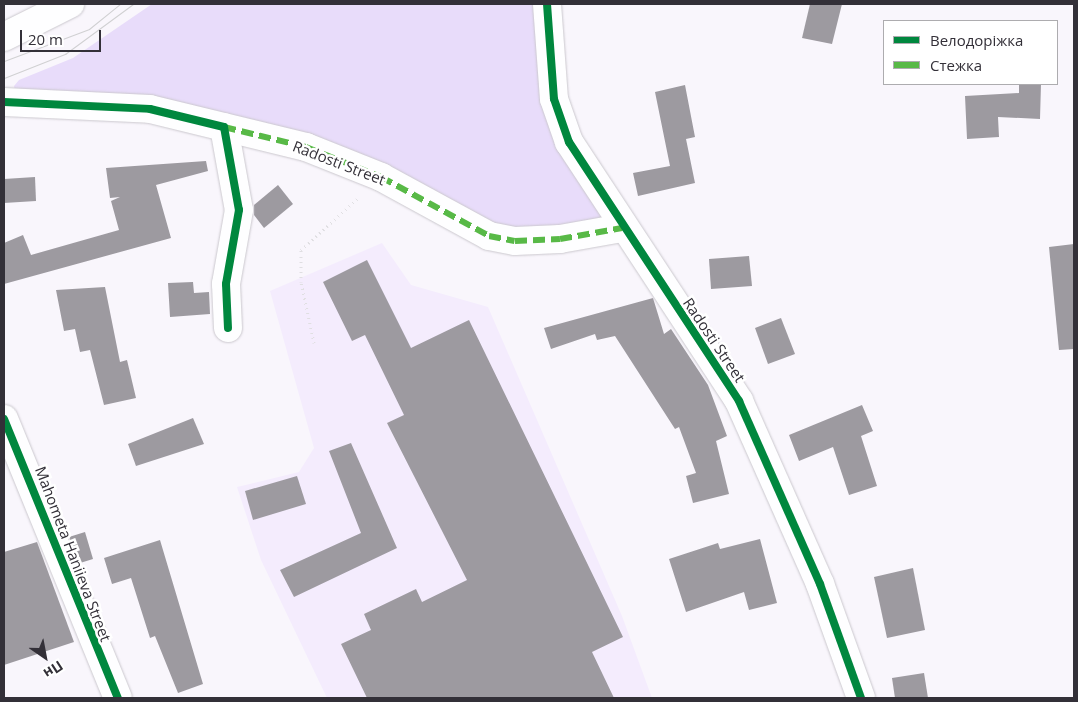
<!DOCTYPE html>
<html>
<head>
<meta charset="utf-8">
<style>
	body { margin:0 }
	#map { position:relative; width:1078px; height:702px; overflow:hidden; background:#f9f6fc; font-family:"Open Sans",sans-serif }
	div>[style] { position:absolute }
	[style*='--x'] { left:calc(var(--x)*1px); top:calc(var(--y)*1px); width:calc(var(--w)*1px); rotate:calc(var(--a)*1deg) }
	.built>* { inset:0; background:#f4ecfd }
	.green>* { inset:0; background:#e8dcfa }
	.building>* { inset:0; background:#9d9aa0 }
	.path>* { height:3px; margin-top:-1.5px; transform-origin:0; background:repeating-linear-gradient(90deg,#e0dfe2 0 1px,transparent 0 5px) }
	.roads { filter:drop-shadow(0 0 1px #cbc8ce) drop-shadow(0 0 1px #cbc8ce) }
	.street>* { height:28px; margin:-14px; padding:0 14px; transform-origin:14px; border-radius:14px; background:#fefeff }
	.secondary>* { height:28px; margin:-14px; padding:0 14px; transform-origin:14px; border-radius:14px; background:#fefeff }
	.tram>* { height:1px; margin:-0.5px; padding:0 0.5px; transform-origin:0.5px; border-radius:0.5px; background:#d0d0d2 }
	.quiet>* { height:6px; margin-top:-3px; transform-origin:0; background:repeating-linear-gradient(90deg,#58b947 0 12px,transparent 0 18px) }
	.cycleway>* { height:8px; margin:-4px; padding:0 4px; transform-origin:4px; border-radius:4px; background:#00873e }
	span { translate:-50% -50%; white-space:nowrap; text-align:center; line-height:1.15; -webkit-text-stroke:5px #fff; paint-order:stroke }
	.street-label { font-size:15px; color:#333038 }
	.frame { position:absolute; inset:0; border:5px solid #333038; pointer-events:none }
	.legend { position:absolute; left:883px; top:20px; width:175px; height:65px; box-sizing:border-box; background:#fff; border:1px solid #adacaf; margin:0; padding:6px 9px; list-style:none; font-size:15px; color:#333038 }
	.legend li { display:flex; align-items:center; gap:10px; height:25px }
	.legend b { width:25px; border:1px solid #adacaf }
	.north { position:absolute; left:20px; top:632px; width:50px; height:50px; -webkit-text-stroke:4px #fff; paint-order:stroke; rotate:147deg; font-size:14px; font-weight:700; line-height:20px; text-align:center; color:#333038 }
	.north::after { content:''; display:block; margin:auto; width:18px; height:22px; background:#333038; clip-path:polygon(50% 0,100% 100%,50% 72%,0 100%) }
	.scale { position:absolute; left:20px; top:30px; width:81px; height:22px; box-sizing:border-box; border:2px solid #333038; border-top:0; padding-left:6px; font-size:15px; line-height:18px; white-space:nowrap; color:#333038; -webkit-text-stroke:4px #fff; paint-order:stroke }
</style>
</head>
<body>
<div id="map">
	<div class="built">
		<div style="clip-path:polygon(382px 243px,411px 285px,488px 307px,622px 616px,652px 698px,327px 698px,261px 560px,237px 487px,299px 472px,314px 448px,270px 291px)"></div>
	</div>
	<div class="green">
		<div style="clip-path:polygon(152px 4px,547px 4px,554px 99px,622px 228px,537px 241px,305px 147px,17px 101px,14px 86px,19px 80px,73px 58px)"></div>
	</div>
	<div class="building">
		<div style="clip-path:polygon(810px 4px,842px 4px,832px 44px,802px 38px)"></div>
		<div style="clip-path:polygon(1019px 84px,1041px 84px,1040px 119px,998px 117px,999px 137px,967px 139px,965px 96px,1019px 93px)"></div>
		<div style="clip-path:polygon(685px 85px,695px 137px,686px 139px,695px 183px,638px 196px,633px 173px,670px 166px,655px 92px)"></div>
		<div style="clip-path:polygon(206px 161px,208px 171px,156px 185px,171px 238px,4px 284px,4px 243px,23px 235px,31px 255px,119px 230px,111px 201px,120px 197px,110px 198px,106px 168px)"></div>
		<div style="clip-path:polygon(35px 177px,36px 201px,4px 203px,4px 179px)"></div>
		<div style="clip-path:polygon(278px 185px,293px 204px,264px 228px,254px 215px,254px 205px)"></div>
		<div style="clip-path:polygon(1074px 244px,1074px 349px,1059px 350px,1049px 247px)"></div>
		<div style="clip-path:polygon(749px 256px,752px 286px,711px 289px,709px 259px)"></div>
		<div style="clip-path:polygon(367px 260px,411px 348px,469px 320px,623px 637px,592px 652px,614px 698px,367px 698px,341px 644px,371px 630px,364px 614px,416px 589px,422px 602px,467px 580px,387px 423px,404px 415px,365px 335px,352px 341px,323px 282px)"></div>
		<div style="clip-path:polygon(193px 282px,194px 293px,209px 292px,210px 314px,170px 317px,168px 283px)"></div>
		<div style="clip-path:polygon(105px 287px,120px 362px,127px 360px,136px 398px,104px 405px,90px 350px,80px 352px,75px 329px,64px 331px,56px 290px)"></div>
		<div style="clip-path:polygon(653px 298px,664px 334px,671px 329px,708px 385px,727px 436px,716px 441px,729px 494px,693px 503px,686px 476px,696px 473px,679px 427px,675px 429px,615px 336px,597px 340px,595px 334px,551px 349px,544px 328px)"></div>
		<div style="clip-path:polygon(781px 318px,795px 354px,768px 364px,755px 328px)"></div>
		<div style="clip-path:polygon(862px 405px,873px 431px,861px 436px,877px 486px,849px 495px,833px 447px,799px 461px,789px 435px)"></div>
		<div style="clip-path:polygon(193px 418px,204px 444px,136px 466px,128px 444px)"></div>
		<div style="clip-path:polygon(351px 443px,397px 548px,294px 597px,280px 570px,361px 533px,329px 451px)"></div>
		<div style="clip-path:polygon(297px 476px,306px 504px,253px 520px,245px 491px)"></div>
		<div style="clip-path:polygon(85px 532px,93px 559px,80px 563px,69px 537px)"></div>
		<div style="clip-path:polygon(760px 539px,777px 603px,749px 610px,744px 592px,686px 612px,669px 559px,718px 543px,720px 549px)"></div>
		<div style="clip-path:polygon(160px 540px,203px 684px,178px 693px,155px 636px,150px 638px,131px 578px,112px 584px,104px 558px)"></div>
		<div style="clip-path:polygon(37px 542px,74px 642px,4px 665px,4px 552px)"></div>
		<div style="clip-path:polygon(913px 568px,925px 630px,887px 638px,874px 577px)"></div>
		<div style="clip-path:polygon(924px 673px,928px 698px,895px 698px,892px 678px)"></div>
	</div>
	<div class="path">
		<div style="--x:314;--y:343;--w:62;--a:-102"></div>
		<div style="--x:301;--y:282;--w:32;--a:-90"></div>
		<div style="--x:301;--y:250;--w:77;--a:-42.4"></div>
	</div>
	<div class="roads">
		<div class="street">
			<div style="--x:547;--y:4;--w:95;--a:85.8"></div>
			<div style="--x:554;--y:99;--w:46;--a:70.8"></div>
			<div style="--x:569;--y:142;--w:310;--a:56.7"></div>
			<div style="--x:739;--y:401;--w:200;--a:66.1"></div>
			<div style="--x:820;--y:584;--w:121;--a:70.2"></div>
			<div style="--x:4;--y:102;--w:146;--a:2.7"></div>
			<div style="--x:150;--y:109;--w:161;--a:13.7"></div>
			<div style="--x:306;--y:147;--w:81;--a:21.8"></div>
			<div style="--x:381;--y:177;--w:123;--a:28.6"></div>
			<div style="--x:489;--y:236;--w:26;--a:11"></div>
			<div style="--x:515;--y:241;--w:45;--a:-2.5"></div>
			<div style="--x:560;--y:239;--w:63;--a:-10.1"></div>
			<div style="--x:224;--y:127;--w:84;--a:79.8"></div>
			<div style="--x:239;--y:210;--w:75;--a:100"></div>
			<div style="--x:226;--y:284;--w:44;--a:87.4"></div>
			<div style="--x:4;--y:419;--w:301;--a:67.8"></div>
		</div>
		<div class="secondary">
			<div style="--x:4;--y:37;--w:74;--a:-26.6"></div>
		</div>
	</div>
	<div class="tram">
		<div style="--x:4;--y:61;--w:91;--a:-20.6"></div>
		<div style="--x:89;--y:29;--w:40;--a:-39"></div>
		<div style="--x:4;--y:78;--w:66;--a:-21.5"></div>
		<div style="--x:65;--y:54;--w:84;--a:-36.3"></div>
	</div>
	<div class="quiet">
		<div style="--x:224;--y:127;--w:84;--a:13.7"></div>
		<div style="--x:306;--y:147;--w:81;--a:21.8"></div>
		<div style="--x:381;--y:177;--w:123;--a:28.6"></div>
		<div style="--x:489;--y:236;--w:26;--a:11"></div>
		<div style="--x:515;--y:241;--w:45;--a:-2.5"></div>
		<div style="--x:560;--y:239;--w:63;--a:-10.1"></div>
	</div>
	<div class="cycleway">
		<div style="--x:547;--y:4;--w:95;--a:85.8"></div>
		<div style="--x:554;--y:99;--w:46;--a:70.8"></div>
		<div style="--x:569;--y:142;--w:310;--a:56.7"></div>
		<div style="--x:739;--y:401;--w:200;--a:66.1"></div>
		<div style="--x:820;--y:584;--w:121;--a:70.2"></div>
		<div style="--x:4;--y:102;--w:146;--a:2.7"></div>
		<div style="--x:150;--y:109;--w:76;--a:13.7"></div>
		<div style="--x:224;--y:127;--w:84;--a:79.8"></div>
		<div style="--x:239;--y:210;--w:75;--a:100"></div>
		<div style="--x:226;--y:284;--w:44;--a:87.4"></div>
		<div style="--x:4;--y:419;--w:301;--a:67.8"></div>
	</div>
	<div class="street-label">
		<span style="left:339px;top:163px;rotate:21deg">Radosti Street</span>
		<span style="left:714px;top:340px;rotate:56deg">Radosti Street</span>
		<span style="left:73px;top:554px;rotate:69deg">Mahometa Haniieva Street</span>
	</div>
	<div class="frame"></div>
	<ul class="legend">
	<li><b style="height:6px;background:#00873e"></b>Велодоріжка</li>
	<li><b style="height:6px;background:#58b947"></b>Стежка</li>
	</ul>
	<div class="north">Пн</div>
	<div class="scale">20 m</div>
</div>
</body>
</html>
